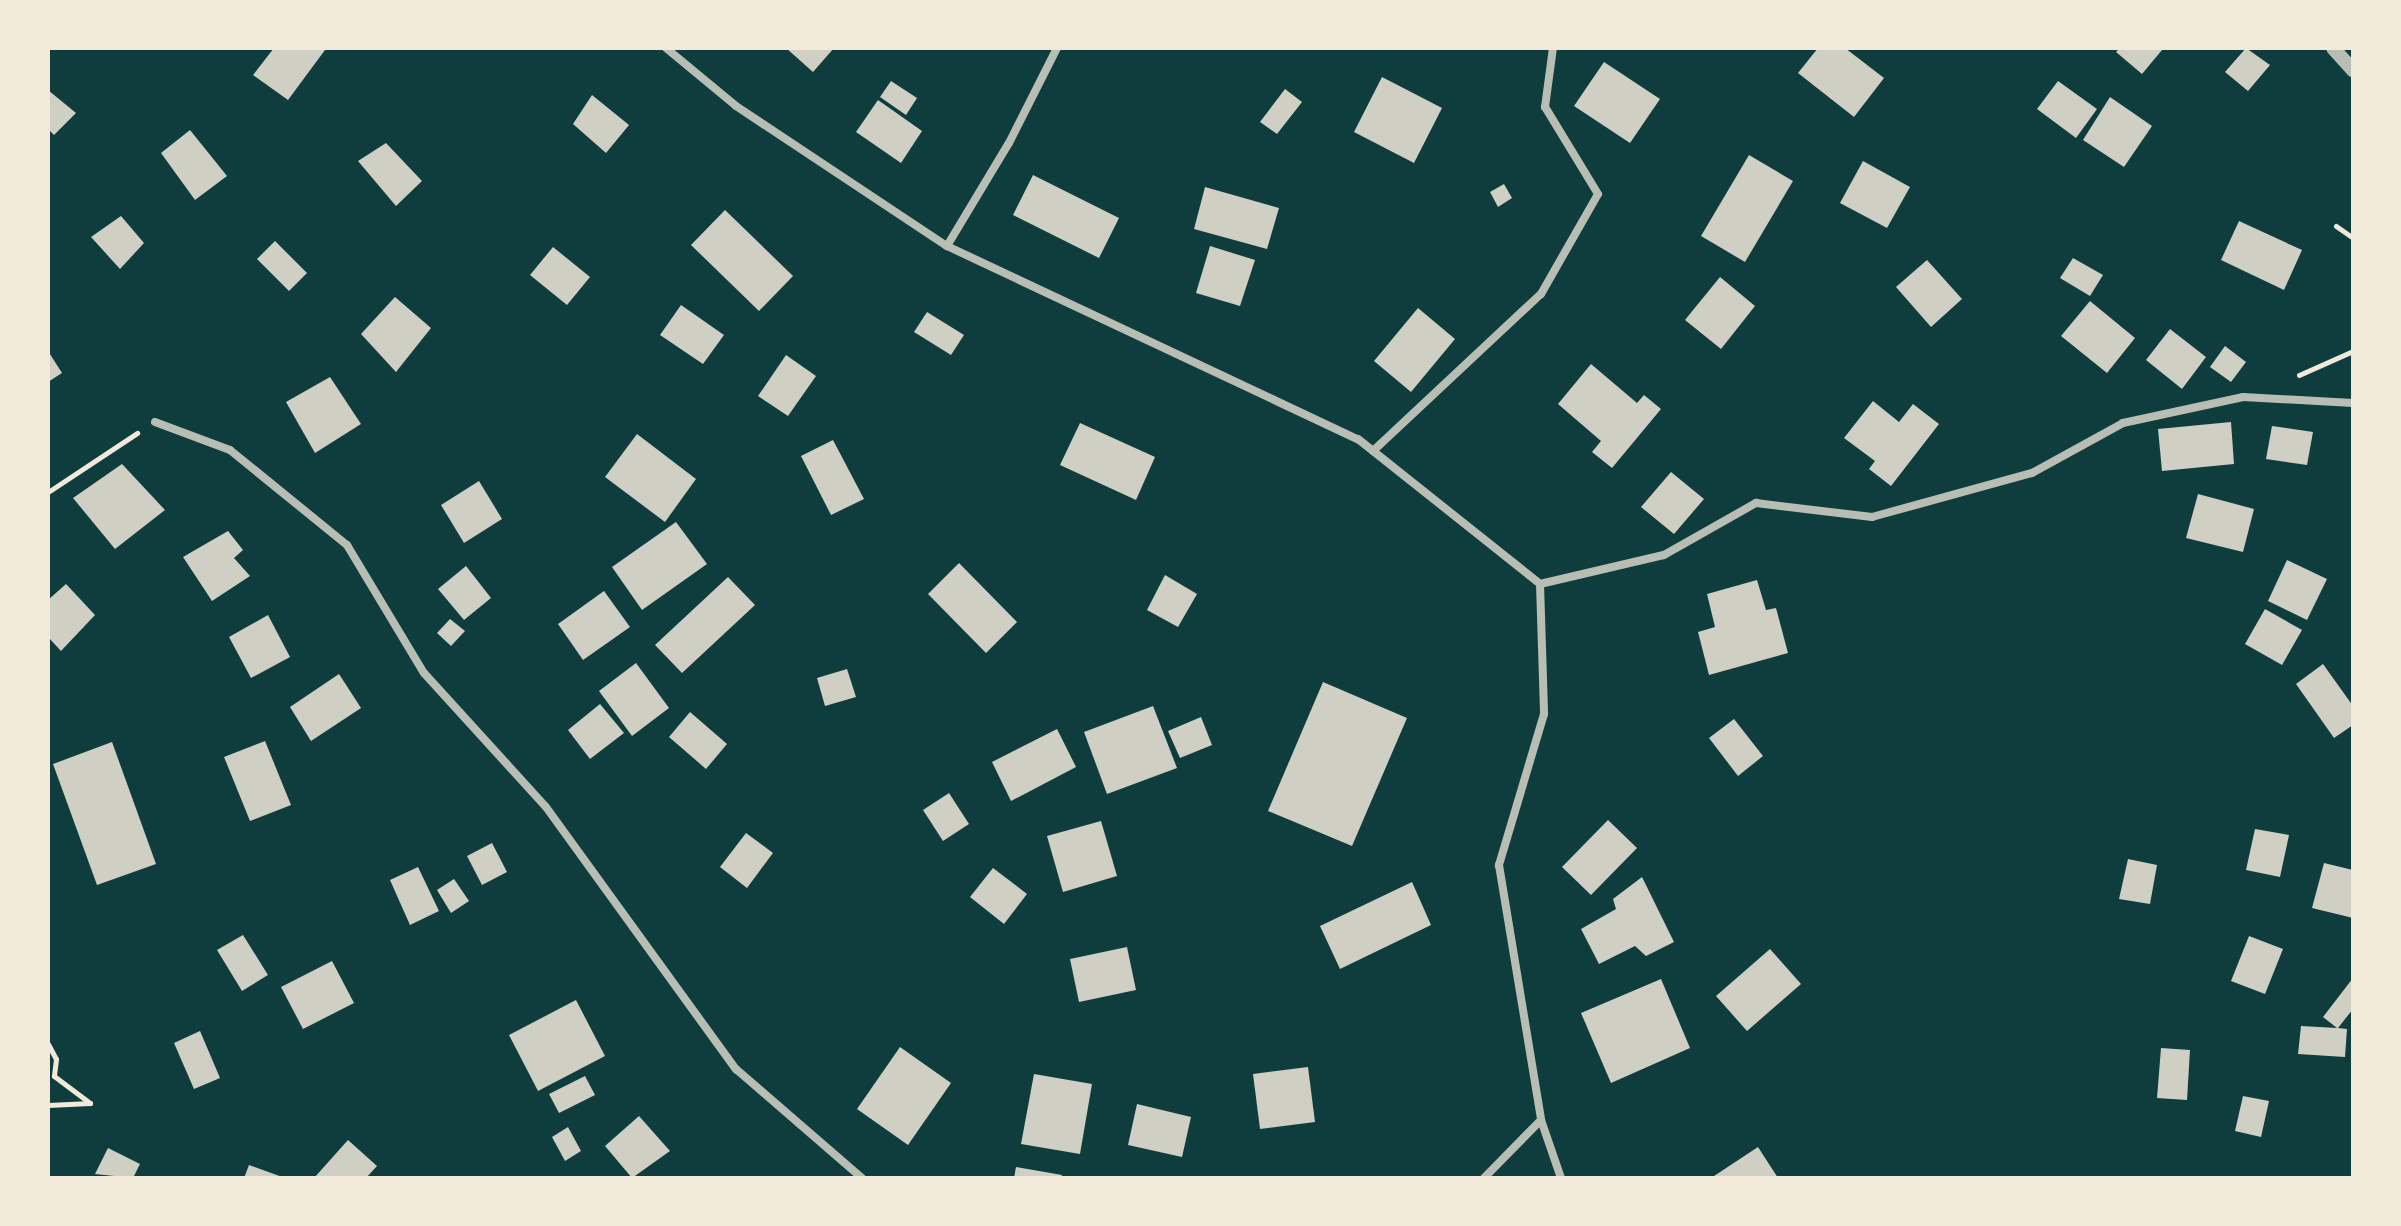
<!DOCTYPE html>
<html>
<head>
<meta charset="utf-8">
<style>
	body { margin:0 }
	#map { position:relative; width:2401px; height:1226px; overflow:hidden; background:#0f3d3e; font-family:Arial,sans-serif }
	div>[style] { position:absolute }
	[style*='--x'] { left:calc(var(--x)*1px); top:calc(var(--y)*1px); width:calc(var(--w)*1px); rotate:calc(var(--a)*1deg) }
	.building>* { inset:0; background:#cfcfc3 }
	.path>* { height:5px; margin:-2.5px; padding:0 2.5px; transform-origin:2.5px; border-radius:2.5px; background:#f1e9da }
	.minor>* { height:8px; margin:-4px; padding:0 4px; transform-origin:4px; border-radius:4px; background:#b8beb3 }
	.tertiary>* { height:14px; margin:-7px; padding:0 7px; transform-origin:7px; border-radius:7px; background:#b8beb3 }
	span { translate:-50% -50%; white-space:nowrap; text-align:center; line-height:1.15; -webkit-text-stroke:6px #f1e9da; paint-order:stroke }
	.frame { position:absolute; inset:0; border:50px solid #f1e9da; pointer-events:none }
</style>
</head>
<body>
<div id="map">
	<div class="building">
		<div style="clip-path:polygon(274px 48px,325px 50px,288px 100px,253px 75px)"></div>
		<div style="clip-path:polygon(786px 48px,834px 48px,813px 72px)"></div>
		<div style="clip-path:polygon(1818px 48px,1845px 48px,1884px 78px,1854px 117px,1798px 73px)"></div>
		<div style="clip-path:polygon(2120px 48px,2161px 48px,2162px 50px,2142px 74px,2116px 52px)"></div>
		<div style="clip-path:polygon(2246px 48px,2270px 65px,2248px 91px,2225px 72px)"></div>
		<div style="clip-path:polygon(1604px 62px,1660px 99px,1630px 143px,1574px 106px)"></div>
		<div style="clip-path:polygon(1382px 77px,1442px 108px,1414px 163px,1354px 132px)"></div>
		<div style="clip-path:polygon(891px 81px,917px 98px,906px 115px,880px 97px)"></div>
		<div style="clip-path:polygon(2058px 81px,2097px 109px,2076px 138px,2037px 109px)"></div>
		<div style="clip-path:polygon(1285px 89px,1302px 102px,1277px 134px,1260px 122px)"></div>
		<div style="clip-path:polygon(48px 90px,76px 113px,54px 135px,48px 129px)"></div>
		<div style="clip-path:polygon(592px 95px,629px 125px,606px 153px,573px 124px)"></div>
		<div style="clip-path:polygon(2110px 97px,2152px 126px,2124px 167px,2083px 140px)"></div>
		<div style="clip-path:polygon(878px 100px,922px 131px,901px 163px,856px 132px)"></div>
		<div style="clip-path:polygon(190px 130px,227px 176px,195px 200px,161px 153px)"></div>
		<div style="clip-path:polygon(386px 143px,422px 181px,396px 206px,358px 161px)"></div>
		<div style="clip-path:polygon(1749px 155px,1793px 181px,1745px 262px,1701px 236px)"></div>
		<div style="clip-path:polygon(1863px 161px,1910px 187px,1887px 228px,1840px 203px)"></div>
		<div style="clip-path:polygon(1033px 175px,1119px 218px,1099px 258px,1013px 215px)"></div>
		<div style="clip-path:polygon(1504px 184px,1512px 198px,1498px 207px,1490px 192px)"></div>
		<div style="clip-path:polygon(1205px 187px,1279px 208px,1267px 249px,1194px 229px)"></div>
		<div style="clip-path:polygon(725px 210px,793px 276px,759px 311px,691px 245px)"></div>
		<div style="clip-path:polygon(121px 216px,144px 243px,120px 269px,91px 237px)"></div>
		<div style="clip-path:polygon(2239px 221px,2302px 250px,2284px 290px,2221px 260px)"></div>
		<div style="clip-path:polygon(275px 241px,307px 273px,289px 291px,257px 259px)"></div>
		<div style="clip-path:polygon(1210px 246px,1255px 260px,1240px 306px,1196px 293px)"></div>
		<div style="clip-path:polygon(553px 247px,590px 277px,567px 305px,530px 275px)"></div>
		<div style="clip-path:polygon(2073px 258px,2103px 275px,2090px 296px,2060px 278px)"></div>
		<div style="clip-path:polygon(1927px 260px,1962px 299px,1931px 327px,1896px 287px)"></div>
		<div style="clip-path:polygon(1720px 277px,1755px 306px,1721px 349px,1685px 320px)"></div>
		<div style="clip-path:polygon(395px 297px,431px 328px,396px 372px,361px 334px)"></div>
		<div style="clip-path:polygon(2090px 301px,2135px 338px,2107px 373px,2061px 336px)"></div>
		<div style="clip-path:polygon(681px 305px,724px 335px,703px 364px,660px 335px)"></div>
		<div style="clip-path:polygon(1418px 308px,1455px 339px,1411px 392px,1374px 361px)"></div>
		<div style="clip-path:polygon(927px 312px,964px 335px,951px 355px,914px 332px)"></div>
		<div style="clip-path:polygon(2170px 329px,2206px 357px,2182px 389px,2146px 360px)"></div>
		<div style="clip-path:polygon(2225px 346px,2246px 362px,2231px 382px,2210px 367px)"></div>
		<div style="clip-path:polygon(48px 351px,62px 373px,48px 382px)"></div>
		<div style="clip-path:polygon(786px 355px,816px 376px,788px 416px,758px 396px)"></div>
		<div style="clip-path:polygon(1591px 364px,1637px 403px,1644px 395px,1661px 409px,1612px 468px,1592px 452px,1601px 441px,1558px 404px)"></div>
		<div style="clip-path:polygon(330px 377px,361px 424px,315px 453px,286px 402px)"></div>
		<div style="clip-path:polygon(1873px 401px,1899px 422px,1913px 404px,1939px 424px,1891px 486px,1869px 469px,1875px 461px,1844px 438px)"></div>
		<div style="clip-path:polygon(2231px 422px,2234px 464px,2162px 471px,2158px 429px)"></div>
		<div style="clip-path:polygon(1080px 423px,1155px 457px,1136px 500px,1060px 465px)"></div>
		<div style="clip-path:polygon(2272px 426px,2313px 432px,2307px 465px,2266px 459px)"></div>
		<div style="clip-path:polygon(637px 434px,696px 479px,665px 522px,605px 477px)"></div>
		<div style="clip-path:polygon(833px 440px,864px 499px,831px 515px,801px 456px)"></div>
		<div style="clip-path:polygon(122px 464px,165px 510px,115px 549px,73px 498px)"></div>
		<div style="clip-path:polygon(1671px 472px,1704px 499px,1674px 534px,1641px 507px)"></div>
		<div style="clip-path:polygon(479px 481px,502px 519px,464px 543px,441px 505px)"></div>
		<div style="clip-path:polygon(2198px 494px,2254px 509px,2243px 552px,2186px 538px)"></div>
		<div style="clip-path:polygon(676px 522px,707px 564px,642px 610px,612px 567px)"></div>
		<div style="clip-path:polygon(228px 531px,243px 550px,234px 558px,250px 576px,212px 601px,183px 557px)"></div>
		<div style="clip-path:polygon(2287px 560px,2327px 579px,2307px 620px,2268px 601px)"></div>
		<div style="clip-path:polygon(959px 563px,1017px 622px,986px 653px,928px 594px)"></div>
		<div style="clip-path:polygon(466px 566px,491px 598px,464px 620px,438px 589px)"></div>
		<div style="clip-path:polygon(1165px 575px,1197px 594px,1178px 627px,1147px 610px)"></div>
		<div style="clip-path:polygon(728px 577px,755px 605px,682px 673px,655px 645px)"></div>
		<div style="clip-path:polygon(1757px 580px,1766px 610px,1776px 608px,1788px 653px,1709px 675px,1698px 632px,1715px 627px,1707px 594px)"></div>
		<div style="clip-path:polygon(66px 584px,95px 615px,61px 651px,48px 637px,48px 600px)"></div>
		<div style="clip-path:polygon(604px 591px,630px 627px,583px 660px,558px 624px)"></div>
		<div style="clip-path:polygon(2265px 609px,2302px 630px,2282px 665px,2245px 644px)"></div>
		<div style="clip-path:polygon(268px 615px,290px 657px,251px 678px,229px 637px)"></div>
		<div style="clip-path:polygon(450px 619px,465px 631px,451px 646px,437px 633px)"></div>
		<div style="clip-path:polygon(636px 663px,669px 708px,632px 736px,599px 691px)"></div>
		<div style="clip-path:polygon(2323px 664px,2353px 706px,2353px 725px,2334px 738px,2296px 684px)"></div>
		<div style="clip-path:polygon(847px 669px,856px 697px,825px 706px,817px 678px)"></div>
		<div style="clip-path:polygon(339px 674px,361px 708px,311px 741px,290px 707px)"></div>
		<div style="clip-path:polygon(1323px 682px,1407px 718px,1352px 846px,1268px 811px)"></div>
		<div style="clip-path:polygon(600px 704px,624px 733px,590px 759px,568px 730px)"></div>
		<div style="clip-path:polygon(1153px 706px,1177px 768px,1107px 794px,1084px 732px)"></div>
		<div style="clip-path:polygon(690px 712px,727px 744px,706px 769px,669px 737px)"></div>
		<div style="clip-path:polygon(1201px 717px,1212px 745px,1180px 758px,1168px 731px)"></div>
		<div style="clip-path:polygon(1734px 719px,1763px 756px,1738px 776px,1709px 738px)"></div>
		<div style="clip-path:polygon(1057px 729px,1076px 767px,1011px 801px,992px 762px)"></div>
		<div style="clip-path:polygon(265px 741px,291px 805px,250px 821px,224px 757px)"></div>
		<div style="clip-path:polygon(112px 742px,156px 864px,97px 885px,53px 764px)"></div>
		<div style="clip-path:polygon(949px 793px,969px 824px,943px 841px,923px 810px)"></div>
		<div style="clip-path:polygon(1608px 820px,1637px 848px,1591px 895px,1562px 867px)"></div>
		<div style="clip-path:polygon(1101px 821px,1117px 876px,1063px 892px,1047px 836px)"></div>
		<div style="clip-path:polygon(2255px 829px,2289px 835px,2280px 877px,2246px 870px)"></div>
		<div style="clip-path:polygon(746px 833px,773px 853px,747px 888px,720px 867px)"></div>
		<div style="clip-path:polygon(492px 843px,507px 872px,482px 885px,467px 856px)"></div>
		<div style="clip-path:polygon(2128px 859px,2157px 865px,2150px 904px,2119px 899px)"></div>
		<div style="clip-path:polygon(2324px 863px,2353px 870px,2353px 918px,2312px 908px)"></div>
		<div style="clip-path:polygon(418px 867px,439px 911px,410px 925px,390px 880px)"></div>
		<div style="clip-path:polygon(993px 868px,1027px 894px,1004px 924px,970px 897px)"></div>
		<div style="clip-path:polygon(1642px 877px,1674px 942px,1646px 956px,1635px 946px,1599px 964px,1581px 929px,1616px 909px,1613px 899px)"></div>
		<div style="clip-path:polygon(454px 879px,469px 901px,451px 913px,437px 890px)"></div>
		<div style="clip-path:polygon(1412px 882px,1431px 925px,1340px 969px,1320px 926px)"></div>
		<div style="clip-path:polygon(243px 935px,268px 975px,242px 991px,217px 950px)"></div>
		<div style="clip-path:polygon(2249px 936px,2283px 949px,2265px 994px,2231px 981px)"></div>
		<div style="clip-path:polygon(1127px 947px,1136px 990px,1079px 1002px,1070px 959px)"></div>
		<div style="clip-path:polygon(1770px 949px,1801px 984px,1747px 1031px,1716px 996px)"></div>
		<div style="clip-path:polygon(332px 961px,354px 1003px,303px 1029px,281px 987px)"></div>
		<div style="clip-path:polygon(2353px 978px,2353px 1009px,2338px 1028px,2347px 1029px,2345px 1057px,2298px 1054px,2301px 1026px,2337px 1028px,2323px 1017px)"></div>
		<div style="clip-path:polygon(1661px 979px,1690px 1048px,1611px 1083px,1581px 1013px)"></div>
		<div style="clip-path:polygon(576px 1000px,605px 1056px,538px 1091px,509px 1035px)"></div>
		<div style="clip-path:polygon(200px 1031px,220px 1078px,194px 1089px,174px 1043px)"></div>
		<div style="clip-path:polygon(900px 1047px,951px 1083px,908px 1145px,857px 1109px)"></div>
		<div style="clip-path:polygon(2161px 1048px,2190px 1050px,2187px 1100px,2157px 1098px)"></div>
		<div style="clip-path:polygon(1308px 1067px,1315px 1122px,1260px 1129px,1253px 1074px)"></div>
		<div style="clip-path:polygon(1034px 1074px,1092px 1084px,1080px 1154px,1021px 1144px)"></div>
		<div style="clip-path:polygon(585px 1076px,595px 1095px,559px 1113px,549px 1094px)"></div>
		<div style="clip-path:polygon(2243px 1096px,2269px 1101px,2261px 1137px,2235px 1131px)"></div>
		<div style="clip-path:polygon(1137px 1104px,1191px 1117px,1182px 1157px,1128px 1145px)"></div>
		<div style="clip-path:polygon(639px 1116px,670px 1151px,632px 1178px,605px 1146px)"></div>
		<div style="clip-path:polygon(568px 1127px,581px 1151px,565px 1161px,552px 1137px)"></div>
		<div style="clip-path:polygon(348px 1140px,377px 1166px,366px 1178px,314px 1178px)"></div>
		<div style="clip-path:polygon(1758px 1147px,1778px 1178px,1711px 1178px)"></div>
		<div style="clip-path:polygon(108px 1148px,140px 1164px,133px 1178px,95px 1174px)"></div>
		<div style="clip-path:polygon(249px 1165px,285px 1178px,244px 1178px)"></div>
		<div style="clip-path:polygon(1016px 1167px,1062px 1175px,1061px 1178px,1014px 1178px)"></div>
	</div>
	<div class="path">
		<div style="--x:2336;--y:226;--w:21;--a:35"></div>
		<div style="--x:2299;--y:375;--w:59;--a:-24"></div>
		<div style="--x:48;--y:492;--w:107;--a:-33.5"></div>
		<div style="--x:48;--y:1044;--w:17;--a:62"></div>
		<div style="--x:56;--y:1059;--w:17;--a:97"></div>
		<div style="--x:54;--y:1076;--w:45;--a:36.9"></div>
		<div style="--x:90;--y:1103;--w:42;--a:177.3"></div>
	</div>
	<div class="minor">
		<div style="--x:666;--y:48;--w:91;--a:39.6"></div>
		<div style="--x:736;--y:106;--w:253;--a:33.6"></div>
		<div style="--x:947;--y:246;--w:454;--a:25.2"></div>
		<div style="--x:1358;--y:439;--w:233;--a:38.5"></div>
		<div style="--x:1540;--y:584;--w:130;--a:88.2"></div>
		<div style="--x:1544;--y:714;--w:158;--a:106.6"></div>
		<div style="--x:1499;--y:865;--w:258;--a:80.6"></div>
		<div style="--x:1541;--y:1120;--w:61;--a:71"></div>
		<div style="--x:947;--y:246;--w:120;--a:-59"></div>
		<div style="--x:1009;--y:143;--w:106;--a:-63.2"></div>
		<div style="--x:155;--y:422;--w:80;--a:20.5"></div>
		<div style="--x:230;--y:450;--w:151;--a:39.1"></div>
		<div style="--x:347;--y:545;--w:149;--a:59"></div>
		<div style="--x:424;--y:673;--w:181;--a:47.7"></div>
		<div style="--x:546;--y:807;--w:324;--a:54.1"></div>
		<div style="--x:736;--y:1069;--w:167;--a:40.9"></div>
		<div style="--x:1373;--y:451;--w:230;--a:-43.1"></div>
		<div style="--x:1541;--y:294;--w:115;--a:-60.3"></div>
		<div style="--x:1598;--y:194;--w:102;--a:-121.3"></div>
		<div style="--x:1545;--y:107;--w:60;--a:-82.3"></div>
		<div style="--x:1540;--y:584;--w:127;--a:-13.2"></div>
		<div style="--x:1664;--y:555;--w:106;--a:-29.5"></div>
		<div style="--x:1756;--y:503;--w:117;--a:6.9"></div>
		<div style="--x:1872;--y:517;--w:166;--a:-15.4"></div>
		<div style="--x:2032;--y:473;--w:104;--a:-28.8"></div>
		<div style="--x:2123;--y:423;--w:123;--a:-12.2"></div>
		<div style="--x:2243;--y:397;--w:110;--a:3.1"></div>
		<div style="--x:1484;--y:1178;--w:81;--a:-45.5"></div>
	</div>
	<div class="tertiary">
		<div style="--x:2333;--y:48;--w:30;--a:48"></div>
	</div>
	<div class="frame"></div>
</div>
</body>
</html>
